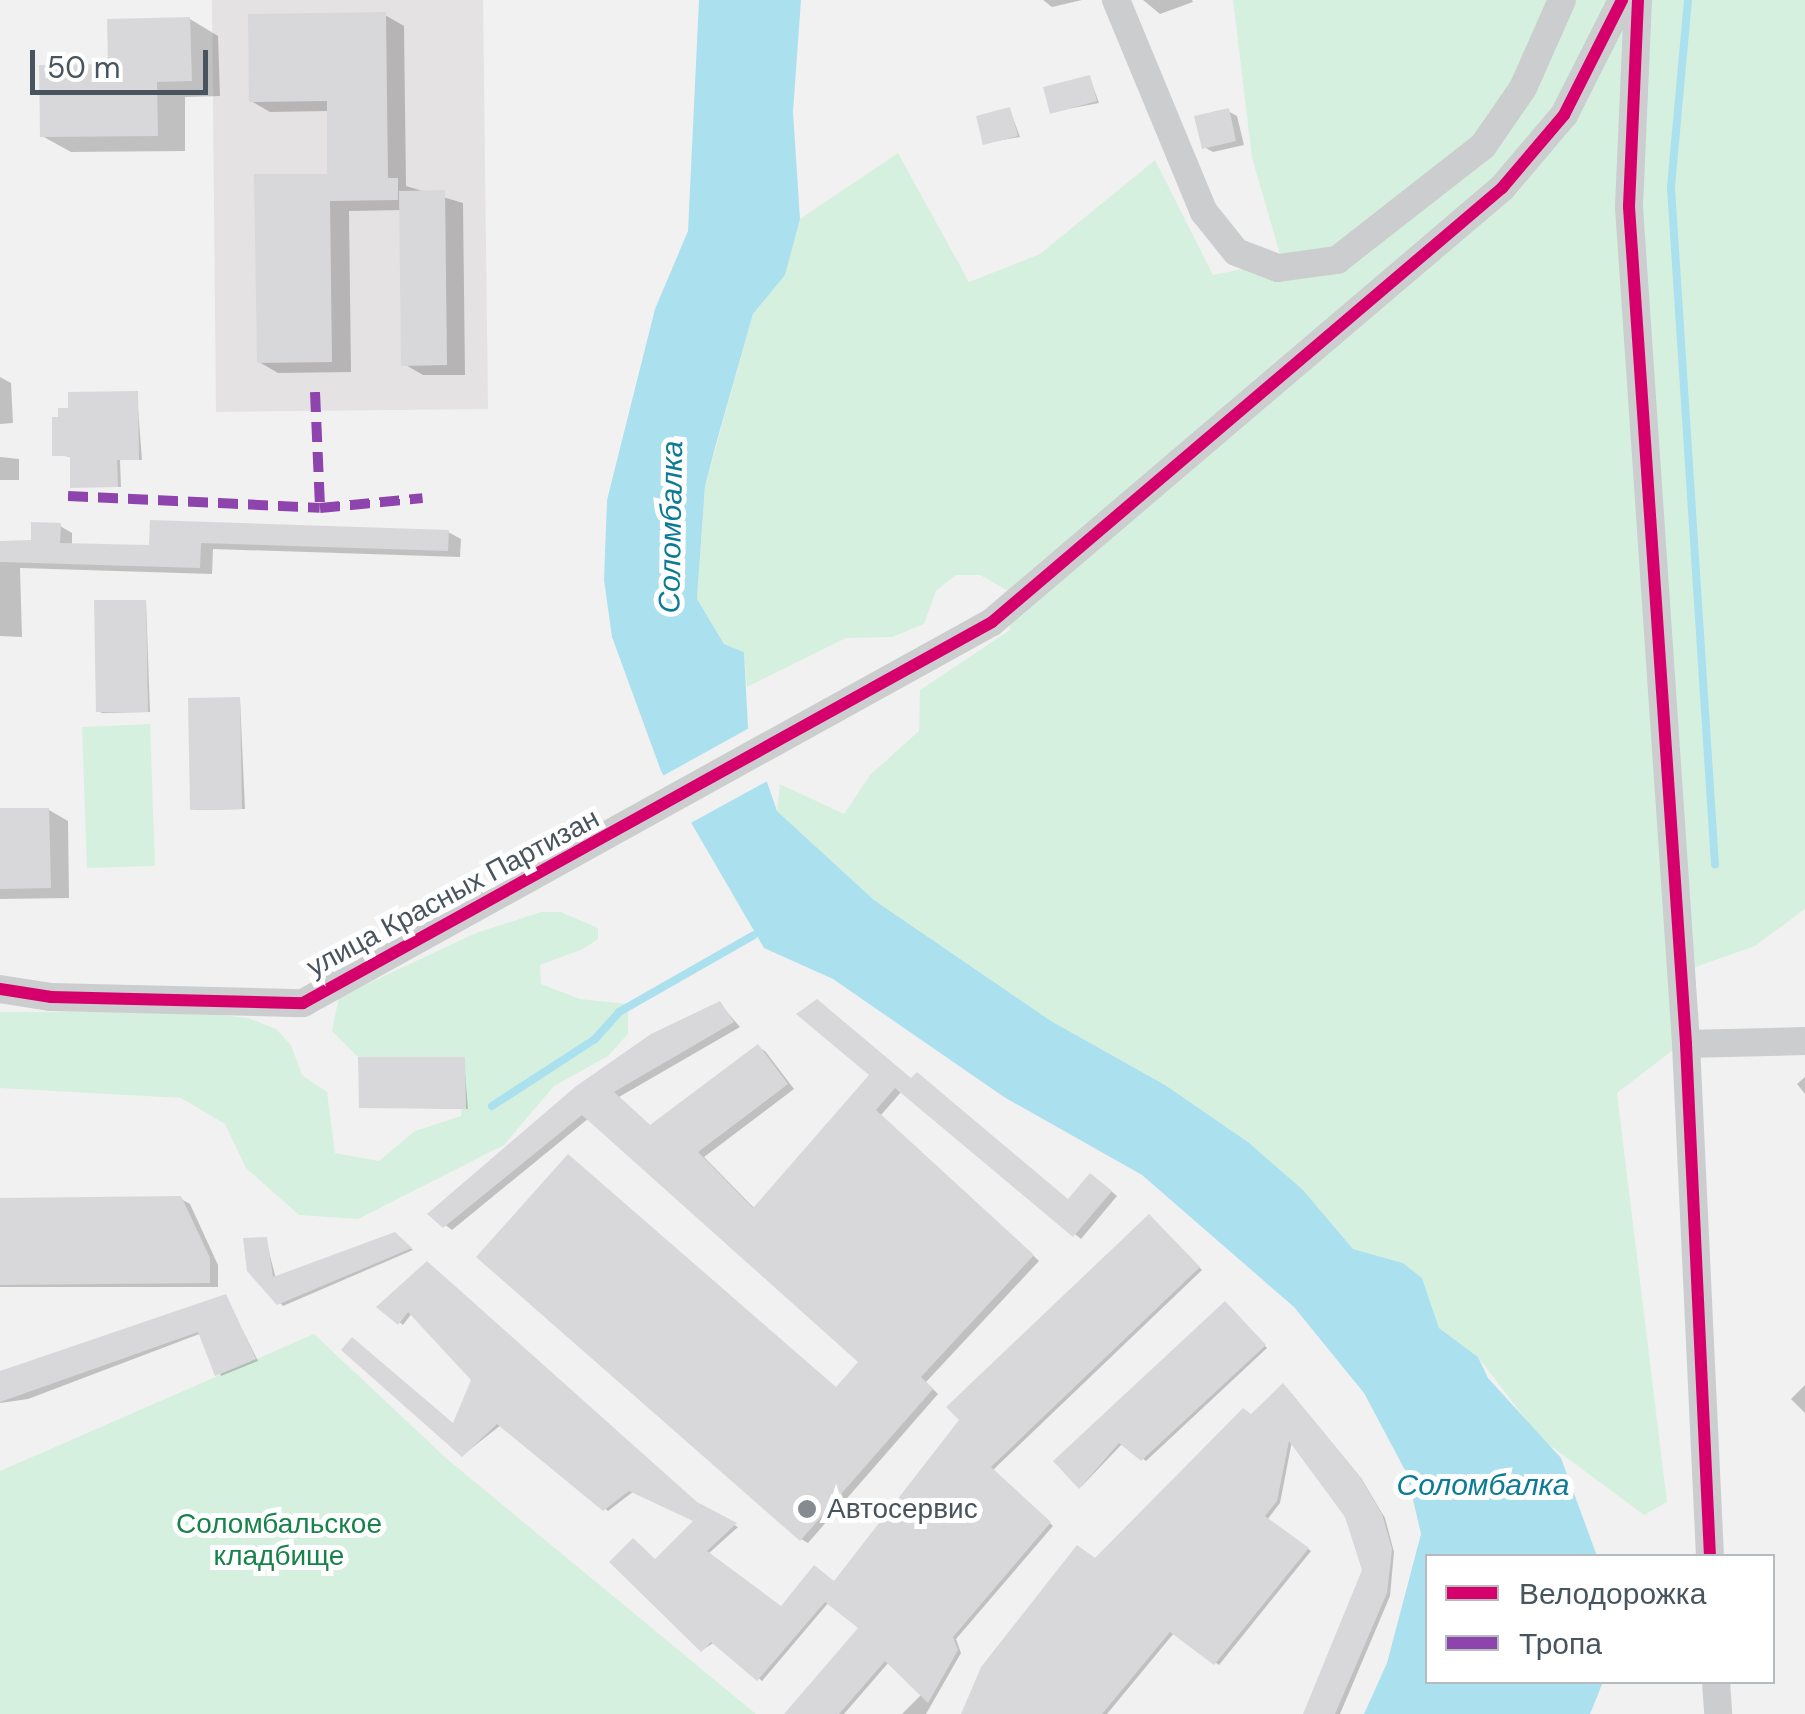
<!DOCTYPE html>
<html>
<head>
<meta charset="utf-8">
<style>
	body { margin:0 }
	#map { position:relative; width:1805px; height:1714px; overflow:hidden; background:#f2f1f1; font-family:"DM Sans",sans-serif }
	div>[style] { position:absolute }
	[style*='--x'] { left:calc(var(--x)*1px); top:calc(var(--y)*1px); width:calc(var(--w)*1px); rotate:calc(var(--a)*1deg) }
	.education>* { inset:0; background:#e4e2e3 }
	.green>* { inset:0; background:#d6f0df }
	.water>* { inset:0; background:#abe1ee }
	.pier>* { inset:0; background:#f2f1f1 }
	.shadow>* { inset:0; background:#0003 }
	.stream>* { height:8px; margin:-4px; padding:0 4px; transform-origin:4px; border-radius:4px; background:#abe1ee }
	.building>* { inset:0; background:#d8d8da }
	.street>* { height:28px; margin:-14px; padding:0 14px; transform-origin:14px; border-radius:14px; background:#cbcdcf }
	.quiet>* { height:10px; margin-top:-5px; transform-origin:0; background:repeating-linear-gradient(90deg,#8e44ad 0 20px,transparent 0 30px) }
	.cycleway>* { height:12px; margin:-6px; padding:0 6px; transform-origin:6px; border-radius:6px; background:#d6006c }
	.dots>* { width:28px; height:28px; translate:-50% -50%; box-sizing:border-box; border:5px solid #fff; border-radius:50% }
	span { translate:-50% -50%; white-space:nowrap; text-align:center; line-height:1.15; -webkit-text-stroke:10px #fff; paint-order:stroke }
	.street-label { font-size:28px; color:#48545e }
	.poi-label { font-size:28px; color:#48545e }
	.left { translate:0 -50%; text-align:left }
	.park-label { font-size:28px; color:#17824a }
	.water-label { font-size:30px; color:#0c7b96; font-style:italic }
	.legend { position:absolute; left:1425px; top:1554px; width:350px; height:130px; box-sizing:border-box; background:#fff; border:2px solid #b6bbbf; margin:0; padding:12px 18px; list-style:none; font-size:30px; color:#48545e }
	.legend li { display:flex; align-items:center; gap:20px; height:50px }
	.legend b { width:50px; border:2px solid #b6bbbf }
	.scale { position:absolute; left:30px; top:50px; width:178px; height:45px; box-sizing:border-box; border:5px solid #48545e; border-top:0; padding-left:12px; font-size:30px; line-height:35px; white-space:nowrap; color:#48545e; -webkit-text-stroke:8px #fff; paint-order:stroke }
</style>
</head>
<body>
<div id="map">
	<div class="education">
		<div style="clip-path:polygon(212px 0,483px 0,488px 409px,216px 412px)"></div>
	</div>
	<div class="green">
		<div style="clip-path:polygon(1233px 0,1805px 0,1805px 909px,1755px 946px,1668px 977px,1677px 1047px,1617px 1093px,1667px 1502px,1644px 1515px,1540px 1438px,1478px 1357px,1439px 1328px,1422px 1278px,1403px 1263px,1353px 1249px,1303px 1190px,1248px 1142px,1165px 1085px,1051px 1021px,874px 900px,777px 811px,780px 784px,844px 814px,870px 775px,919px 731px,920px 690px,1010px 630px,1010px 592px,980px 575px,956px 575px,936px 591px,924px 624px,892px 637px,846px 638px,747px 687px,744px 652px,724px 644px,697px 600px,705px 486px,753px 314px,784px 275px,800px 219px,898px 153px,969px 282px,1040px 254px,1155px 160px,1213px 275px,1282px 261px,1252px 158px)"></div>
		<div style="clip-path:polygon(150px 724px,155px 866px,87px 868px,82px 727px)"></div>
		<div style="clip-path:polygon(541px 912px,561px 912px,598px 928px,598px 939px,583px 949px,540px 965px,541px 984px,580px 999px,628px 1004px,628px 1034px,608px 1056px,554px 1086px,504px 1145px,358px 1219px,299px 1215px,246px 1168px,225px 1124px,181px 1098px,0 1088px,0 1012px,195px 1012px,248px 1018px,276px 1029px,291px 1045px,302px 1075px,327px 1092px,335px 1153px,379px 1161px,415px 1131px,461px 1116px,464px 1057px,358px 1057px,332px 1031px,339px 997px,476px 933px)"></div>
		<div style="clip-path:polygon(314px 1334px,447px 1459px,756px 1714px,0 1714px,0 1471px)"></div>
	</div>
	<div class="water">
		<div style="clip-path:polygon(699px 0,801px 0,793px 112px,800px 219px,785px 275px,753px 314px,716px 444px,705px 486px,697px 599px,724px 644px,744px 652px,748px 727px,777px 811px,874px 900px,1051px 1021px,1165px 1085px,1248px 1142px,1303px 1190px,1353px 1249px,1403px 1263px,1422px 1278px,1439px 1328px,1478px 1357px,1488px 1378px,1561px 1458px,1597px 1556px,1428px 1556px,1428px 1682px,1603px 1682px,1590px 1714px,1364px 1714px,1387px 1663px,1421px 1534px,1407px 1474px,1364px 1393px,1294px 1307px,1142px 1175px,1004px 1097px,833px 979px,764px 948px,661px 771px,612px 637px,604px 580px,607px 500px,655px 309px,688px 231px)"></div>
	</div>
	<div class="pier">
		<div style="clip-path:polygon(753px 726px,771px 779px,687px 825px,659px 778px)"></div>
	</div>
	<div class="shadow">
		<div style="clip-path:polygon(1043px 0,1082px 0,1052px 7px)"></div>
		<div style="clip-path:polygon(1143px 0,1192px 0,1193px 2px,1160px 14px)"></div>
		<div style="clip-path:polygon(385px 15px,404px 26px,406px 186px,463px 203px,465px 375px,423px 375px,404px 364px,402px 210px,349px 211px,351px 372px,278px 373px,259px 362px,330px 176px,329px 111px,270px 112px,251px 101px)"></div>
		<div style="clip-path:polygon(190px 19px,218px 36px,220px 96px,185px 97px,185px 151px,71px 152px,42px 136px,110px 66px)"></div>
		<div style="clip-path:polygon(1090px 78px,1099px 103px,1052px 112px)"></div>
		<div style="clip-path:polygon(1010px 110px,1020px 137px,985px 143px)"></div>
		<div style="clip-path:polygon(1228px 111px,1237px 116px,1244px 145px,1213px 152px,1204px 147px)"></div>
		<div style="clip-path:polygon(0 377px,11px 383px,13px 423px,0 424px)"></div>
		<div style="clip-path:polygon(137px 394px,142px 460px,120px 460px,121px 487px,73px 486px,72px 457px,55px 455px)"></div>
		<div style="clip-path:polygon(0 457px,19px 459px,19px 480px,0 480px)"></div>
		<div style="clip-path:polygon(152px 523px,448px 532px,461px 539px,460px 557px,213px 549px,212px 574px,20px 568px,22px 637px,0 636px,0 543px,33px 542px,60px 526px,72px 533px,72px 546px,152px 548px)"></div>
		<div style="clip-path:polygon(146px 602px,150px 712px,102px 713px,98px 711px)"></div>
		<div style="clip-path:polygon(240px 699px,245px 809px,196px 810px,192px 808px)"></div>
		<div style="clip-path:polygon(49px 810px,68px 821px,69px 898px,0 899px,0 811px)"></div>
		<div style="clip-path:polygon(720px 1004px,740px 1027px,619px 1097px,652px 1127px,758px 1047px,765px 1051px,794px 1089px,704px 1157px,755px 1209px,872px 1075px,913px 1080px,1070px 1201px,1098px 1180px,1117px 1196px,1081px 1239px,902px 1091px,881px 1115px,1039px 1261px,926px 1382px,938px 1394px,808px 1543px,801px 1539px,838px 1389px,862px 1362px,589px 1118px,452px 1230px,431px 1214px)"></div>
		<div style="clip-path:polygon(464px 1060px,468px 1109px,361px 1107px)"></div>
		<div style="clip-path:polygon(1805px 1077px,1805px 1094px,1797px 1084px)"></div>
		<div style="clip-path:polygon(181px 1199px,190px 1204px,218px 1265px,218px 1287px,0 1287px,0 1201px)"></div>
		<div style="clip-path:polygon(1152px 1219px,1202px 1270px,993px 1470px,1053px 1526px,956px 1639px,961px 1653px,926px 1714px,902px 1714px,923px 1693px,889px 1662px,844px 1714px,796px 1714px,862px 1627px,829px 1602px,762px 1681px,715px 1642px,702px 1650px,657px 1562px,697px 1521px,634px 1491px,608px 1511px,501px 1425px,463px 1455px,455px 1426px,474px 1379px,412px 1313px,403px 1325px,380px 1307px,428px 1264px,700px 1507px,738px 1527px,708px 1554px,782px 1609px,835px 1584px)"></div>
		<div style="clip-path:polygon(398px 1237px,413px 1250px,283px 1306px,249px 1270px,266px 1240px,276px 1279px)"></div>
		<div style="clip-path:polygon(226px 1297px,258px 1361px,221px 1376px,202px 1333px,28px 1399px,0 1403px,0 1372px)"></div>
		<div style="clip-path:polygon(1229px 1306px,1267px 1348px,1146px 1461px,1123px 1443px,1081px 1487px,1057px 1461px)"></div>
		<div style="clip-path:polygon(1805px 1385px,1805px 1413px,1791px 1399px)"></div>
		<div style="clip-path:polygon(1287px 1388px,1361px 1478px,1385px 1518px,1394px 1552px,1390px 1596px,1340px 1714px,1306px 1714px,1364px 1570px,1347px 1515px,1292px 1441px,1280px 1503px,1267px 1520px,1311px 1551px,1219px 1665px,1174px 1633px,1107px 1714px,967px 1714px,1095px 1561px)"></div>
	</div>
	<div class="stream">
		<div style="--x:1688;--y:0;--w:189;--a:95.2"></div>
		<div style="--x:1671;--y:188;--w:678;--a:86.28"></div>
		<div style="--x:492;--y:1106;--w:123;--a:-33"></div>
		<div style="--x:595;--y:1039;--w:36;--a:-48"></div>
		<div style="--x:619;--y:1012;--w:155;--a:-29.7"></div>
	</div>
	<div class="building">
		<div style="clip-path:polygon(386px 12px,388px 178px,398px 178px,398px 200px,330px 201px,332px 362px,257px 363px,254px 174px,327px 174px,327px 101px,249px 102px,248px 14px)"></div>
		<div style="clip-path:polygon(190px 17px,192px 81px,157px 82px,158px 136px,40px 137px,39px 65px,108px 64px,107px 19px)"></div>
		<div style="clip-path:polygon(1090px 75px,1097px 101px,1050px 114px,1043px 87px)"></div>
		<div style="clip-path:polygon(1010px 107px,1018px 136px,983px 145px,976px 116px)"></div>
		<div style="clip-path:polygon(1229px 108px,1236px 141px,1202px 149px,1194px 116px)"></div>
		<div style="clip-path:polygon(445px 190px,447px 365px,401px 366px,399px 191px)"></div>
		<div style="clip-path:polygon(138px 391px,139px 460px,117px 460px,118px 487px,70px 488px,70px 456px,52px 456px,52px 417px,58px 417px,58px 408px,68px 408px,68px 392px)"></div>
		<div style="clip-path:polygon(150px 520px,449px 530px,448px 551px,201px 543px,200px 568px,0 562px,0 541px,31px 540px,31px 522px,61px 523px,60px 543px,149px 545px)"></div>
		<div style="clip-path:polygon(94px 600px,146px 600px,148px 712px,96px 712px)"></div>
		<div style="clip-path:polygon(240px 697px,242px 809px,190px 810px,188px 698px)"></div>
		<div style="clip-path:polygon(0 808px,49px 808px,51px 888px,0 889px)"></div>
		<div style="clip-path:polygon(817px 999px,911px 1078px,917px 1072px,1068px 1199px,1090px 1173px,1112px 1191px,1073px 1237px,895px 1088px,876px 1110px,1034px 1255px,921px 1377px,933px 1389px,800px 1541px,476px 1257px,568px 1154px,836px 1387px,858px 1362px,582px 1115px,443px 1228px,427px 1214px,575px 1087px,651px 1034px,720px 1001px,734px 1022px,614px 1092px,650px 1125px,758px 1044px,788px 1084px,698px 1152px,753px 1208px,869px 1075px,796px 1014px)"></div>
		<div style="clip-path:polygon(358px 1057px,465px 1057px,466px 1109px,359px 1108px)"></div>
		<div style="clip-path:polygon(181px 1196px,210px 1258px,210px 1283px,0 1285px,0 1198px)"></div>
		<div style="clip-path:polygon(1149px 1214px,1200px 1267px,991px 1467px,1051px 1522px,953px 1637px,958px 1650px,928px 1703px,885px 1661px,839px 1714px,784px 1714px,858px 1628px,825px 1602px,757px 1681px,711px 1642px,701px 1652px,609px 1562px,633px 1538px,655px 1559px,693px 1521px,629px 1491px,603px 1511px,497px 1424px,462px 1457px,341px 1350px,352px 1337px,453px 1423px,471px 1380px,408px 1312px,398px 1325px,376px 1307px,427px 1261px,697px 1502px,737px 1523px,707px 1551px,781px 1606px,814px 1565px,834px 1581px,959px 1420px,946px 1407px)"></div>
		<div style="clip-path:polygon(395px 1232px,412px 1248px,277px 1305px,247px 1271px,243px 1238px,267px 1237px,273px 1277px)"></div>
		<div style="clip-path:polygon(226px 1294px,256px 1359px,215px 1376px,198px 1332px,0 1402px,0 1371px)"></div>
		<div style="clip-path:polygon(1225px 1301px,1266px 1345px,1141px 1461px,1119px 1443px,1079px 1489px,1053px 1461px)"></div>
		<div style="clip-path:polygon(1283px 1383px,1358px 1474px,1382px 1514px,1392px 1549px,1387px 1593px,1335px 1714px,1303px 1714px,1362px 1570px,1345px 1517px,1289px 1441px,1277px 1501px,1265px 1516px,1309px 1548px,1214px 1665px,1170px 1632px,1102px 1714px,961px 1714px,981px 1667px,1077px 1545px,1095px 1558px,1243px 1408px,1251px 1414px)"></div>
	</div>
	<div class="street">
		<div style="--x:1116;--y:0;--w:230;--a:67.5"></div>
		<div style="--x:1204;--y:212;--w:51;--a:51.3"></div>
		<div style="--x:1236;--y:252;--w:45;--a:20.9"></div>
		<div style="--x:1278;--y:268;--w:60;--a:-7.7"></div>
		<div style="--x:1337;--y:260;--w:185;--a:-38"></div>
		<div style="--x:1483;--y:146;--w:70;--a:-55.4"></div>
		<div style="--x:1523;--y:88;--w:96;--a:-66.1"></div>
		<div style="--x:1638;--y:0;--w:207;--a:92.5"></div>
		<div style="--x:1629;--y:207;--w:839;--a:86.1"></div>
		<div style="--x:1686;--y:1044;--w:513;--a:87.32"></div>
		<div style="--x:0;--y:989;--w:52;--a:8.9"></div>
		<div style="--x:51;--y:997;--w:252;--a:1.4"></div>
		<div style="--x:303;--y:1003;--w:787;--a:-28.94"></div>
		<div style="--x:992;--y:622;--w:670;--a:-40.4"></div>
		<div style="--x:1502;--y:188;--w:96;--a:-49.7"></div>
		<div style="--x:1564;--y:115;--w:129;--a:-63.2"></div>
		<div style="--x:1686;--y:1044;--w:119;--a:-1.4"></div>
		<div style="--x:1716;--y:1682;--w:32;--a:86"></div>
	</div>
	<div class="quiet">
		<div style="--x:315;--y:392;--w:116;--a:87.5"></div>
		<div style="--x:68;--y:496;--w:252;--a:2.7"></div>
		<div style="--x:320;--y:508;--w:103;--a:-5.5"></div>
	</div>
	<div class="cycleway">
		<div style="--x:1638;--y:0;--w:207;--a:92.5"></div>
		<div style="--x:1629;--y:207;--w:839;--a:86.1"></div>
		<div style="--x:1686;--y:1044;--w:513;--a:87.32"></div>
		<div style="--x:0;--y:989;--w:52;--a:8.9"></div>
		<div style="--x:51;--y:997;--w:252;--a:1.4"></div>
		<div style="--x:303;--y:1003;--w:787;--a:-28.94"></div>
		<div style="--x:992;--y:622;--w:670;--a:-40.4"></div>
		<div style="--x:1502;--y:188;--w:96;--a:-49.7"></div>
		<div style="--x:1564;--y:115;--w:129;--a:-63.2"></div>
	</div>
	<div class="dots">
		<div style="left:807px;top:1509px;background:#848b91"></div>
	</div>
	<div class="street-label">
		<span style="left:453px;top:893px;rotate:-28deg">улица Красных Партизан</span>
	</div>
	<div class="poi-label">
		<span class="left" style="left:827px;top:1509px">Автосервис</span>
	</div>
	<div class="park-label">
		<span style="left:279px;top:1540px">Соломбальское<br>кладбище</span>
	</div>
	<div class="water-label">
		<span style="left:671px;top:527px;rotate:-89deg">Соломбалка</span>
		<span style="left:1483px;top:1485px">Соломбалка</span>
	</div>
	<ul class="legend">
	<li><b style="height:12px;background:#d6006c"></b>Велодорожка</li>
	<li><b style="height:12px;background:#8e44ad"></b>Тропа</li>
	</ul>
	<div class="scale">50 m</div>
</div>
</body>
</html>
